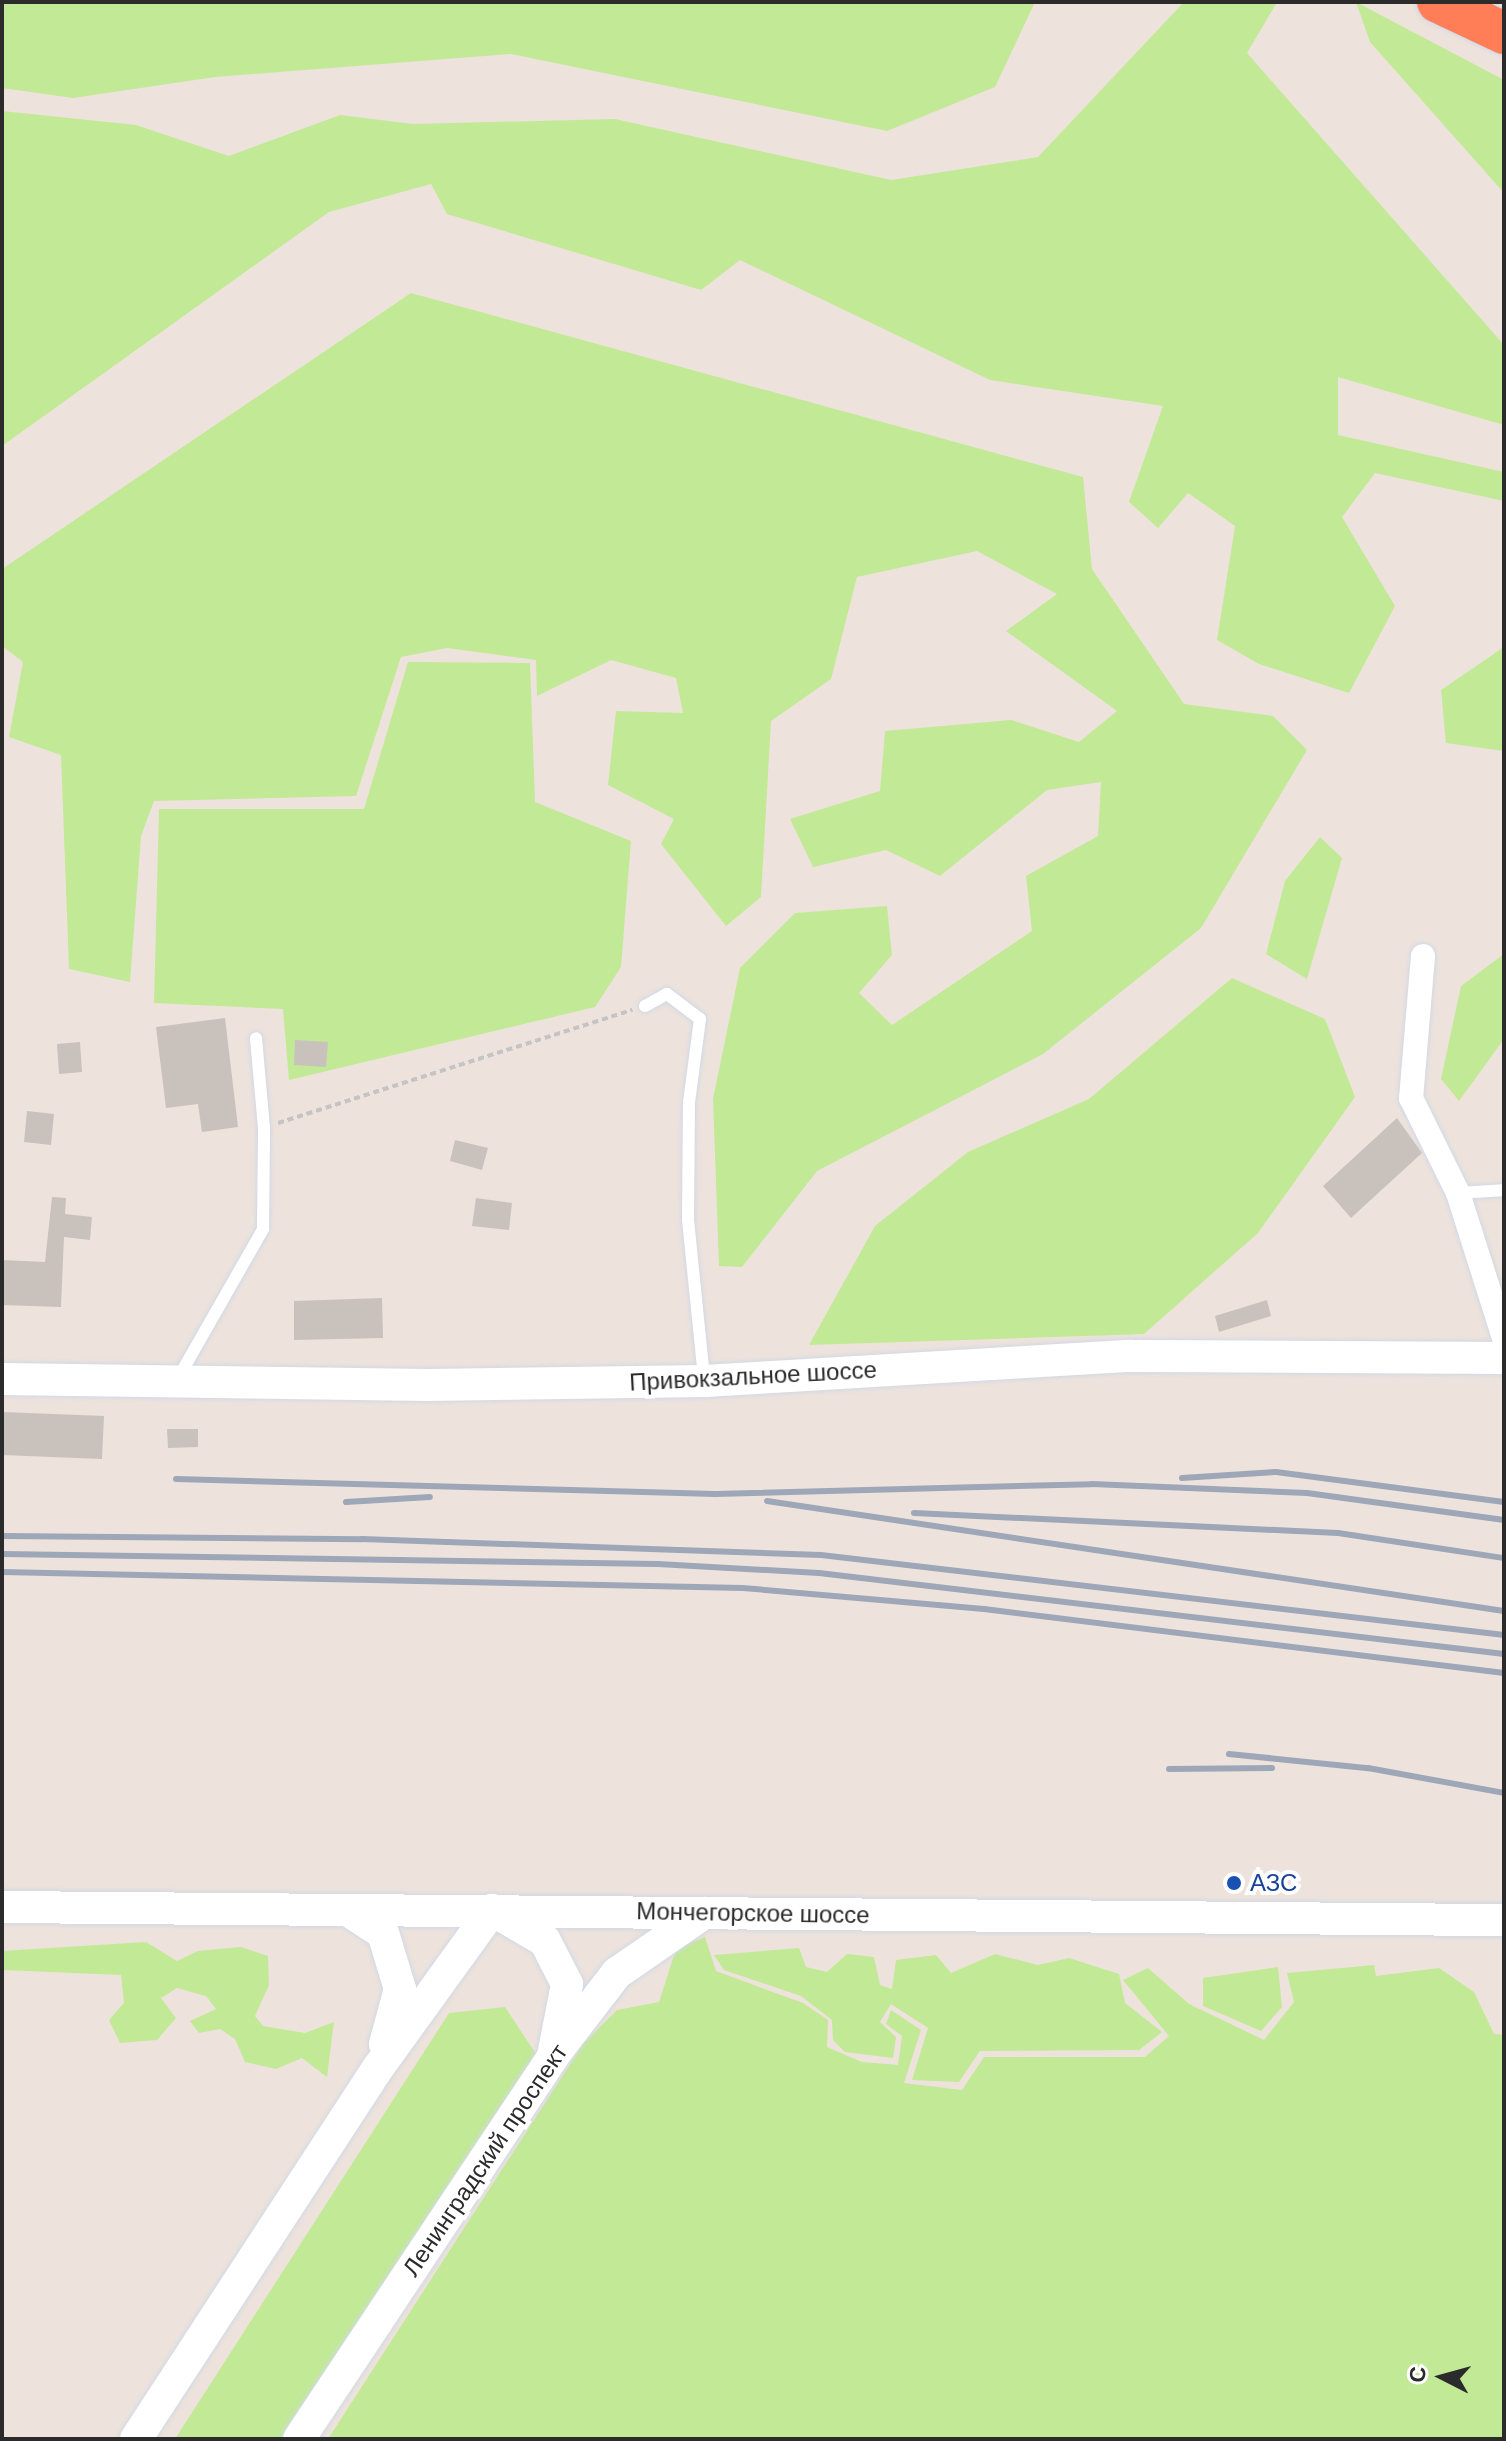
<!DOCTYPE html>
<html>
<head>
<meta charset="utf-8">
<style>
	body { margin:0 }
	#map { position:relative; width:1506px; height:2441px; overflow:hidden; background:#eee3dc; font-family:"DM Sans",sans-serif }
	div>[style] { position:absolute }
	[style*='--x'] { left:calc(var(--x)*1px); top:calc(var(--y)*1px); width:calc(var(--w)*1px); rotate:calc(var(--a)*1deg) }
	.green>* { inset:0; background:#c2e995 }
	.building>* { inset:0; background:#c9c1bb }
	.path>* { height:4px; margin-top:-2px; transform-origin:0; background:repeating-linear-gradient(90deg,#c4c4c4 0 6px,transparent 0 10px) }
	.roads { filter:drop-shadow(0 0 2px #d1d9e5) drop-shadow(0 0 2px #d1d9e5) }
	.lane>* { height:12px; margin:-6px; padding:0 6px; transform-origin:6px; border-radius:6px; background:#fff }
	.street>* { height:24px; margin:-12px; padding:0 12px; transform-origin:12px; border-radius:12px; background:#fff }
	.secondary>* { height:32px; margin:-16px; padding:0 16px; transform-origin:16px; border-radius:16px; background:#fff }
	.highway>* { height:42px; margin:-21px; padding:0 21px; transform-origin:21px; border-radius:21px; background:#ff7e57 }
	.rail>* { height:6px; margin:-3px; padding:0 3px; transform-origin:3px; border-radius:3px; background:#9ea7b7 }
	.dots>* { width:22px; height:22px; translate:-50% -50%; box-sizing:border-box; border:4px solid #fff; border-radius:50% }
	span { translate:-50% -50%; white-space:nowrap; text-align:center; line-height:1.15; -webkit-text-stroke:8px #fff; paint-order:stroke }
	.street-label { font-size:24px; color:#2b2b2b }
	.transit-label { font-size:24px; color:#164399 }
	.left { translate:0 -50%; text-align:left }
	.frame { position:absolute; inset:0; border:4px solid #2b2b2b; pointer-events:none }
	.north { position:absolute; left:1402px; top:2337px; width:80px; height:80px; -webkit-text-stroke:6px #fff; paint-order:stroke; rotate:276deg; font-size:22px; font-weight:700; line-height:32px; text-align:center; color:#2b2b2b }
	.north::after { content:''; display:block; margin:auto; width:28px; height:36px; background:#2b2b2b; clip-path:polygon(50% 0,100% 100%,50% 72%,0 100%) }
</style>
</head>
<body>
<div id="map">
	<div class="green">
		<div style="clip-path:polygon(2px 2px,1035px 2px,995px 87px,887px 131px,511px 54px,215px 77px,73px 98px,2px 88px)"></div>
		<div style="clip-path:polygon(1184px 2px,1277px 2px,1247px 53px,1504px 345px,1504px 425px,1338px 377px,1338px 435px,1504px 472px,1504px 501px,1375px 473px,1342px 517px,1395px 606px,1349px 693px,1259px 664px,1217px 640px,1235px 526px,1188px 493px,1158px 528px,1129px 502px,1163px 406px,990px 380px,740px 260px,701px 290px,447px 214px,431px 184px,329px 212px,2px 446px,2px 111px,136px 125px,229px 156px,340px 115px,413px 124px,615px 119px,891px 180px,1038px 157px)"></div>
		<div style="clip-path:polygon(1356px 2px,1504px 80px,1504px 193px,1370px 42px)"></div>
		<div style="clip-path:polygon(411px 293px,1083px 477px,1092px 569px,1184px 704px,1273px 716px,1307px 750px,1201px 928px,1043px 1054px,817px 1171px,742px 1267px,719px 1266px,713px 1099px,740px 968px,795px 913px,887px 906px,892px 955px,859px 993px,892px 1025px,1032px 931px,1026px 876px,1098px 836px,1101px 782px,1047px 790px,940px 876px,886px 850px,813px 867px,790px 819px,880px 791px,885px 731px,1011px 720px,1079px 742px,1117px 711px,1006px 631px,1057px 594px,977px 551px,857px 577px,831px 679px,771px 721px,761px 897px,726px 926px,661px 844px,674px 819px,608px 785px,616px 711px,683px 713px,676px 678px,611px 660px,537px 696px,536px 660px,447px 648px,401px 657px,356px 796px,154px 801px,141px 836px,130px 982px,69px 969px,61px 755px,9px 737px,23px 662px,2px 646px,2px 569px)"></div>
		<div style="clip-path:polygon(1504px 647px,1504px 751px,1446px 743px,1441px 690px)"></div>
		<div style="clip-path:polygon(408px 662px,530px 663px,535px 802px,631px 841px,621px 967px,595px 1007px,289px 1080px,283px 1009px,154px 1003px,159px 809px,364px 809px)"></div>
		<div style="clip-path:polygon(1320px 837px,1342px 858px,1307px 979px,1266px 954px,1285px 881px)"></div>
		<div style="clip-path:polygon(1504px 954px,1504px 1039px,1459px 1101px,1441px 1079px,1461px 986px)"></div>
		<div style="clip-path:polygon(1232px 978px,1325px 1019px,1355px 1097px,1258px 1233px,1144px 1334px,809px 1345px,875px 1226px,968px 1152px,1089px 1099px)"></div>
		<div style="clip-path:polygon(705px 1937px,716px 1971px,803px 2003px,828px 2020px,827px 2047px,862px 2062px,898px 2065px,902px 2036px,886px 2024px,891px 2010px,921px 2030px,904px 2083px,962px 2090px,984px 2057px,1145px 2057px,1169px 2036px,1123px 1980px,1148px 1968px,1189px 2004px,1264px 2040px,1294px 2002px,1287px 1973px,1374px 1965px,1376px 1976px,1439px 1968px,1474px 1992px,1494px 2034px,1504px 2035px,1504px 2439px,328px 2439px,583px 2044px,617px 2010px,659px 2002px,676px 1949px)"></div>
		<div style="clip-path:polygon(146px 1942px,177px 1961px,198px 1951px,241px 1947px,268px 1956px,269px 1985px,255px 2016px,263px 2026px,305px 2033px,334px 2022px,327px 2077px,302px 2058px,276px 2069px,245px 2062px,235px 2039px,220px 2029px,199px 2033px,190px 2021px,216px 2009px,206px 1996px,177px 1988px,161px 1998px,176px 2018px,157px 2040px,120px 2043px,109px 2020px,124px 2003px,121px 1975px,2px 1970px,2px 1951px)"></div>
		<div style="clip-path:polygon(799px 1948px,806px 1967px,827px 1972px,847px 1954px,874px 1957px,880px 1985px,892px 1989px,896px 1960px,936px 1955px,951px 1973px,995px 1954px,1038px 1965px,1069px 1958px,1119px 1974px,1125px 2003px,1162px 2032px,1139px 2050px,980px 2051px,959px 2082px,912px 2080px,928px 2028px,891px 2004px,880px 2022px,896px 2037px,893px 2058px,845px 2052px,833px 2040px,832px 2020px,801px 1996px,724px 1970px,714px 1955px)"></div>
		<div style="clip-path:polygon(1278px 1967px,1282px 2007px,1261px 2031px,1203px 2006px,1203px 1978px)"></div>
		<div style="clip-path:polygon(505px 2007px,536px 2054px,280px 2439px,175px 2439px,449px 2013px)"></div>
	</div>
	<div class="building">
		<div style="clip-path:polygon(225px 1018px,238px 1127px,202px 1132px,198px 1104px,166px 1108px,156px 1027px)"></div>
		<div style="clip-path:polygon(295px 1040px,328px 1042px,326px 1067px,294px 1065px)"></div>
		<div style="clip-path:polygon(80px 1042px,82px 1072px,59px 1074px,57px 1044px)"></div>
		<div style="clip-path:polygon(27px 1111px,54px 1114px,51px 1145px,24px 1142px)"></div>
		<div style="clip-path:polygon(1397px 1118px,1422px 1153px,1351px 1218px,1323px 1186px)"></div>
		<div style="clip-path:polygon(455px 1140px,488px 1148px,482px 1170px,450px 1161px)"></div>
		<div style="clip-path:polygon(52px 1197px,66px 1198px,65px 1214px,92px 1217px,90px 1240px,64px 1237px,61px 1307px,2px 1305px,2px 1260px,45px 1262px)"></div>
		<div style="clip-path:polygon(476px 1198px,512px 1203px,509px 1230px,472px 1226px)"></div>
		<div style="clip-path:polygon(382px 1298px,383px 1338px,294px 1340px,294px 1301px)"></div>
		<div style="clip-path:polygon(1267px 1300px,1271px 1316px,1219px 1332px,1215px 1316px)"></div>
		<div style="clip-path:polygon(2px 1412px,104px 1416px,102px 1459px,2px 1455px)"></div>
		<div style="clip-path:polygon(167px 1429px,198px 1429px,198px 1447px,168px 1448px)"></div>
	</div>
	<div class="path">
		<div style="--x:278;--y:1123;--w:372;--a:-17.7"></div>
	</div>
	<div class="roads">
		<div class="lane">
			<div style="--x:645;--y:1006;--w:25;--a:-29"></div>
			<div style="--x:667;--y:994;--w:41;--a:37.1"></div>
			<div style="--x:700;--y:1019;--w:84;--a:97.5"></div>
			<div style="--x:689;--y:1102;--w:118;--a:90.5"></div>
			<div style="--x:688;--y:1220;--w:159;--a:84.2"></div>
			<div style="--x:1458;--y:1193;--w:46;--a:-3.7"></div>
			<div style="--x:177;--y:1380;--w:174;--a:-60.3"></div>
			<div style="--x:263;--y:1229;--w:101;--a:-89.4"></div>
			<div style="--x:264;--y:1128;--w:90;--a:-95.1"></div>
		</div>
		<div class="street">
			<div style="--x:1423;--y:956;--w:143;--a:94.8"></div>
			<div style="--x:1411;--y:1098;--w:106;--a:63.7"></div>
			<div style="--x:1458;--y:1193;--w:152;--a:72.4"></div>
		</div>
		<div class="secondary">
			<div style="--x:2;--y:1379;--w:425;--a:0.8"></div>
			<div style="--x:427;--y:1385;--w:278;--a:-0.8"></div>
			<div style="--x:705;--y:1381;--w:426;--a:-3.4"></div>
			<div style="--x:1130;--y:1356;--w:374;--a:0.3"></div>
			<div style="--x:2;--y:1907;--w:1502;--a:0.5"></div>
			<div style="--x:349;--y:1911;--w:40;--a:32.9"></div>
			<div style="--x:383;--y:1933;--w:59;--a:73.1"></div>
			<div style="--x:400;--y:1989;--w:57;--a:105.3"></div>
			<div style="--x:136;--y:2439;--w:443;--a:-56.9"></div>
			<div style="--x:378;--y:2068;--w:195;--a:-54.2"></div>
			<div style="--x:492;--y:1910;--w:61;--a:30.3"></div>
			<div style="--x:545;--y:1941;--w:48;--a:62.9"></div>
			<div style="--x:567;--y:1984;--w:73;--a:101"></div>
			<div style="--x:299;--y:2439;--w:460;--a:-56.4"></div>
			<div style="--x:553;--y:2056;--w:105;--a:-52.4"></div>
			<div style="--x:617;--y:1973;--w:106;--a:-34.6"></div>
		</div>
		<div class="highway">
			<div style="--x:1438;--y:2;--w:73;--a:25.2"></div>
		</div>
	</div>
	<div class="rail">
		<div style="--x:1182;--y:1478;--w:94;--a:-3.7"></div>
		<div style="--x:1276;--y:1472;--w:230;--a:7.5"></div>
		<div style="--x:176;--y:1479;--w:539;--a:1.59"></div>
		<div style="--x:715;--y:1494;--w:377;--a:-1.5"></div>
		<div style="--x:1092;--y:1484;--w:215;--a:2.4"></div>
		<div style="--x:1307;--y:1493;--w:199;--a:7.8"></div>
		<div style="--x:767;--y:1501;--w:745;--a:8.49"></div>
		<div style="--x:346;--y:1502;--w:84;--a:-3.4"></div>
		<div style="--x:914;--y:1513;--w:424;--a:2.7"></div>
		<div style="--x:1338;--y:1533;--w:168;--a:8.6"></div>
		<div style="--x:2;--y:1536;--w:360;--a:0.5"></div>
		<div style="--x:362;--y:1539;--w:459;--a:2"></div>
		<div style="--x:821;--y:1555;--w:688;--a:6.68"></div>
		<div style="--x:2;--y:1554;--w:656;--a:0.87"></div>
		<div style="--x:658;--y:1564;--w:161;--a:3.2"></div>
		<div style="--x:819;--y:1573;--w:690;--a:6.74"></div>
		<div style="--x:2;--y:1572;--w:741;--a:1.24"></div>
		<div style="--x:743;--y:1588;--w:242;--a:5"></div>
		<div style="--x:984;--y:1609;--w:524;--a:7.02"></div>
		<div style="--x:1229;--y:1754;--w:140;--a:5.8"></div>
		<div style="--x:1368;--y:1768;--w:138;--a:10.4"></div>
		<div style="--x:1169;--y:1769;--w:103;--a:-0.6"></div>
	</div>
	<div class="dots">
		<div style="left:1234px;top:1883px;background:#1a4fb4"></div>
	</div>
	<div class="street-label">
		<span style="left:753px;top:1376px;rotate:-3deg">Привокзальное шоссе</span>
		<span style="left:753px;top:1913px;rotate:1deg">Мончегорское шоссе</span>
		<span style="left:485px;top:2160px;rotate:-56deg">Ленинградский проспект</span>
	</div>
	<div class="transit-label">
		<span class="left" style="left:1250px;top:1883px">АЗС</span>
	</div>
	<div class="frame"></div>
	<div class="north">С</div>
</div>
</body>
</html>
